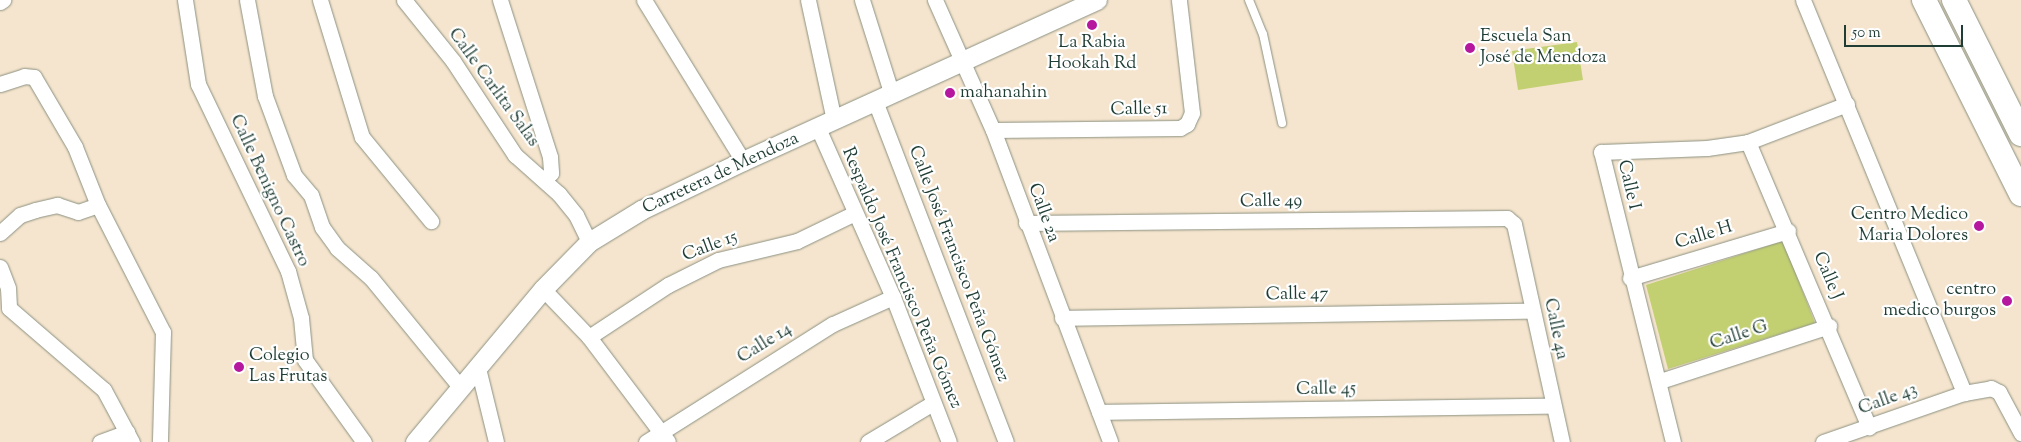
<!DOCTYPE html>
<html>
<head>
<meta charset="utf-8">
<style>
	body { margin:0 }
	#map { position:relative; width:2021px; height:442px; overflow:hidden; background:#f6e5ce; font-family:"Sorts Mill Goudy",serif }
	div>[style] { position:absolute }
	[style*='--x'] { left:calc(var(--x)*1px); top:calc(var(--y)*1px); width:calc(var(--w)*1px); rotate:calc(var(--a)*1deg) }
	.green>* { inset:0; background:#c2d072 }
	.roads { filter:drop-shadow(0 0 1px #8a9181) drop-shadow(0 0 1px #8a9181) }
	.service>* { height:8px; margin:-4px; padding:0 4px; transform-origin:4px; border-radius:4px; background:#fff }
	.minor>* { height:15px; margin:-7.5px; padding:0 7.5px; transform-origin:7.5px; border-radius:7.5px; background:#fff }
	.tertiary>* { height:19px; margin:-9.5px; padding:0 9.5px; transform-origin:9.5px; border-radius:9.5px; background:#fff }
	.primary>* { height:24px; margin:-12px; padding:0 12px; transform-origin:12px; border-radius:12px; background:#fff }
	.dots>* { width:14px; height:14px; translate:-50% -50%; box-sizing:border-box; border:2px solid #fff; border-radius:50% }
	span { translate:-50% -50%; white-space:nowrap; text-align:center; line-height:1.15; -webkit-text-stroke:4.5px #fff; paint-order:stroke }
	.poi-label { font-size:18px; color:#1f3d34 }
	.left { translate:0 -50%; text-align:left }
	.right { translate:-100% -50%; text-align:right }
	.street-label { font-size:18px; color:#1f3d34 }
	.scale { position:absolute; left:1844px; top:25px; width:119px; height:22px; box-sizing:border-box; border:2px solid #1f3d34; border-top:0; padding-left:6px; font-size:15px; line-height:18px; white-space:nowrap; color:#1f3d34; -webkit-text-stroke:4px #fff; paint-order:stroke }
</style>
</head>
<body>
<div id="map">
	<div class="green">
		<div style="clip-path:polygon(1577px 42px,1583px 80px,1518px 90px,1512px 51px)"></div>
		<div style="clip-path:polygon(1783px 241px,1815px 323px,1668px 369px,1646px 285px)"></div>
	</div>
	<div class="roads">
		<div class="service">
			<div style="--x:1249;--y:0;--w:37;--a:68"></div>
			<div style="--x:1263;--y:34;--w:91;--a:77.9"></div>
		</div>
		<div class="minor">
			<div style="--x:185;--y:0;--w:85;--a:81.2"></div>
			<div style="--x:198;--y:84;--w:208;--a:64.3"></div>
			<div style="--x:288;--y:271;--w:49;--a:74.5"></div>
			<div style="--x:301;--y:318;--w:42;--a:84.6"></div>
			<div style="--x:305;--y:360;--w:101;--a:54.3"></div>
			<div style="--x:247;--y:0;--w:98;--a:79.4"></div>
			<div style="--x:265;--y:96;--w:84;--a:69.8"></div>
			<div style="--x:294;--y:175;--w:26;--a:50"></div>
			<div style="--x:311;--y:195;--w:34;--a:71"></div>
			<div style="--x:322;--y:227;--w:26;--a:54"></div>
			<div style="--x:337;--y:248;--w:45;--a:41.4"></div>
			<div style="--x:371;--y:278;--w:142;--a:50.7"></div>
			<div style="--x:320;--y:0;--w:143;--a:73"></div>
			<div style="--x:362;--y:137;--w:109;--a:50.6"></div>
			<div style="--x:404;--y:0;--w:78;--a:51.2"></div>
			<div style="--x:453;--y:61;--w:113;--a:56.6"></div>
			<div style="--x:515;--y:155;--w:59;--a:41.6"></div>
			<div style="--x:559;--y:194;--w:27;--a:51"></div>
			<div style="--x:576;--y:215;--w:30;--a:64"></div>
			<div style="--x:500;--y:0;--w:165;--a:72.3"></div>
			<div style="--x:550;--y:157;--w:16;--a:86"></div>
			<div style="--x:551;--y:173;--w:10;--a:135"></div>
			<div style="--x:644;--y:0;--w:189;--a:58.4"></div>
			<div style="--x:808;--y:0;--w:123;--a:77.8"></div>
			<div style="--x:862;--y:0;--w:96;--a:72.5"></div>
			<div style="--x:935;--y:0;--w:142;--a:66"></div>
			<div style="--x:993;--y:130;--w:333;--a:69.4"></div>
			<div style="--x:1803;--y:0;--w:425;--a:67.7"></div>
			<div style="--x:0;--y:2;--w:4;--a:-34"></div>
			<div style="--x:0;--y:84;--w:25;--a:-18"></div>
			<div style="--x:24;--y:76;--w:10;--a:6"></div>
			<div style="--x:34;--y:77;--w:81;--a:59.6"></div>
			<div style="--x:75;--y:147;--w:62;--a:68.4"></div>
			<div style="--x:98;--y:205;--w:143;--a:62.9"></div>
			<div style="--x:163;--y:332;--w:110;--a:91.6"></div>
			<div style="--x:875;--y:101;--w:365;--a:69"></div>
			<div style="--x:818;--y:128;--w:185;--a:66.1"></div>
			<div style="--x:893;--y:297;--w:155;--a:68.9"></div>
			<div style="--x:993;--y:130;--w:187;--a:-0.6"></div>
			<div style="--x:1180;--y:128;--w:8;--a:-30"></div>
			<div style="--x:1187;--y:124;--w:12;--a:-66"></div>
			<div style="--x:1192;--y:113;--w:114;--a:-96.6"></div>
			<div style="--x:1748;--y:142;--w:310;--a:67"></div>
			<div style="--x:1026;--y:223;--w:481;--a:-0.6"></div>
			<div style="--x:1507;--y:218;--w:9;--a:41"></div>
			<div style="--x:1514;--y:224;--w:223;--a:77.6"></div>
			<div style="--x:0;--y:233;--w:27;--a:-42"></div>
			<div style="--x:20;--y:215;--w:16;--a:-18"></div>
			<div style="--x:35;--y:210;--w:23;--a:-13"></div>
			<div style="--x:57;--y:205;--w:22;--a:18"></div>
			<div style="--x:78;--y:212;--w:21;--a:-19"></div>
			<div style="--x:0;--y:267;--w:22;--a:69"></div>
			<div style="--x:8;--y:288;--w:20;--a:87"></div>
			<div style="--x:9;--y:308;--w:125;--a:40.8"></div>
			<div style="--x:104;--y:390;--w:59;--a:61.7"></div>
			<div style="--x:1630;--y:278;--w:165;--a:-16.6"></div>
			<div style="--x:543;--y:289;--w:66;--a:46.2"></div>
			<div style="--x:589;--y:337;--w:131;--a:53"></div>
			<div style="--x:1062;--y:318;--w:470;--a:-0.9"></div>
			<div style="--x:589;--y:337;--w:95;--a:-33.4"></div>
			<div style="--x:668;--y:285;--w:56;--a:-26.6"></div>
			<div style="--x:718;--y:260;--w:81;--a:-13.5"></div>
			<div style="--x:797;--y:241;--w:62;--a:-25.7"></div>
			<div style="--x:478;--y:368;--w:76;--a:76.3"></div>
			<div style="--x:1660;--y:381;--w:178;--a:-18"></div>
			<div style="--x:1099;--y:412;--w:454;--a:-0.8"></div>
			<div style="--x:100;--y:442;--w:29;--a:-20"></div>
			<div style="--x:646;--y:442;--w:221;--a:-32.3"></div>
			<div style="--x:833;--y:324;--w:66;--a:-24.2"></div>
			<div style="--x:868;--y:442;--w:76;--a:-31"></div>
			<div style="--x:1673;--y:442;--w:299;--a:-103.9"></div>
			<div style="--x:1601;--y:152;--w:106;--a:-2.2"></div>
			<div style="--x:1707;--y:148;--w:41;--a:-8.3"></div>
			<div style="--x:1748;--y:142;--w:106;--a:-21"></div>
			<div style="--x:1823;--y:442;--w:149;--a:-19.2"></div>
			<div style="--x:1964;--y:393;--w:27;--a:-10"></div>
			<div style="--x:1991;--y:388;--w:9;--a:27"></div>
			<div style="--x:1999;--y:392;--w:47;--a:61.8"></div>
		</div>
		<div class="tertiary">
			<div style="--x:415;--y:442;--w:199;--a:-50.1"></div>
			<div style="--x:543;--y:289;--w:66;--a:-45.6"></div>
			<div style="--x:589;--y:242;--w:61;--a:-31.6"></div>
			<div style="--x:641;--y:210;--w:113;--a:-25.7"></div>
			<div style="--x:743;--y:161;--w:389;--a:-24.5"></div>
		</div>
		<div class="primary">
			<div style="--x:1924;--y:0;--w:217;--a:63.4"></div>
			<div style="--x:1954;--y:0;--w:150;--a:63.4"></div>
		</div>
	</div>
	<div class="dots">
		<div style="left:1092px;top:25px;background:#b5179e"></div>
		<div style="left:1470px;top:48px;background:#b5179e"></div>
		<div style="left:950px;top:93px;background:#b5179e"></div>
		<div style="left:1979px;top:226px;background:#b5179e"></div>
		<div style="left:2007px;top:301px;background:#b5179e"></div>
		<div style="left:239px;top:367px;background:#b5179e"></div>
	</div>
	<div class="poi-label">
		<span class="left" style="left:1480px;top:48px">Escuela San<br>José de Mendoza</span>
		<span style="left:1092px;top:54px">La Rabia<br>Hookah Rd</span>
		<span class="left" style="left:960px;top:93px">mahanahin</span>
		<span class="right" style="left:1968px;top:226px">Centro Medico<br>Maria Dolores</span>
		<span class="right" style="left:1996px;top:301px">centro<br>medico burgos</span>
		<span class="left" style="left:249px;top:367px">Colegio<br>Las Frutas</span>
	</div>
	<div class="street-label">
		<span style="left:493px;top:88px;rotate:54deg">Calle Carlita Salas</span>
		<span style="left:1139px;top:110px;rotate:-1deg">Calle 51</span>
		<span style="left:721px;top:174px;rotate:-25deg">Carretera de Mendoza</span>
		<span style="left:1628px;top:185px;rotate:77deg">Calle I</span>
		<span style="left:269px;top:191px;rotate:65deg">Calle Benigno Castro</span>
		<span style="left:1271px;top:202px;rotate:-1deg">Calle 49</span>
		<span style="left:1043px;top:213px;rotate:70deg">Calle 2a</span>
		<span style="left:1704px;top:236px;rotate:-17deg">Calle H</span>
		<span style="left:710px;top:247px;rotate:-21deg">Calle 15</span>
		<span style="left:958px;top:264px;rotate:69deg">Calle José Francisco Peña Gómez</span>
		<span style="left:1827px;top:276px;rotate:67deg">Calle J</span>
		<span style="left:901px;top:278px;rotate:67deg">Respaldo José Francisco Peña Gómez</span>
		<span style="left:1297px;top:295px;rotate:-1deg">Calle 47</span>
		<span style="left:1555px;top:329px;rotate:78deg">Calle 4a</span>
		<span style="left:1739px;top:336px;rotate:-18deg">Calle G</span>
		<span style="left:765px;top:344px;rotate:-32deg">Calle 14</span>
		<span style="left:1326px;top:390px;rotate:-1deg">Calle 45</span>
		<span style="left:1888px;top:400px;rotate:-20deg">Calle 43</span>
	</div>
	<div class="scale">50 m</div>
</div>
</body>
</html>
